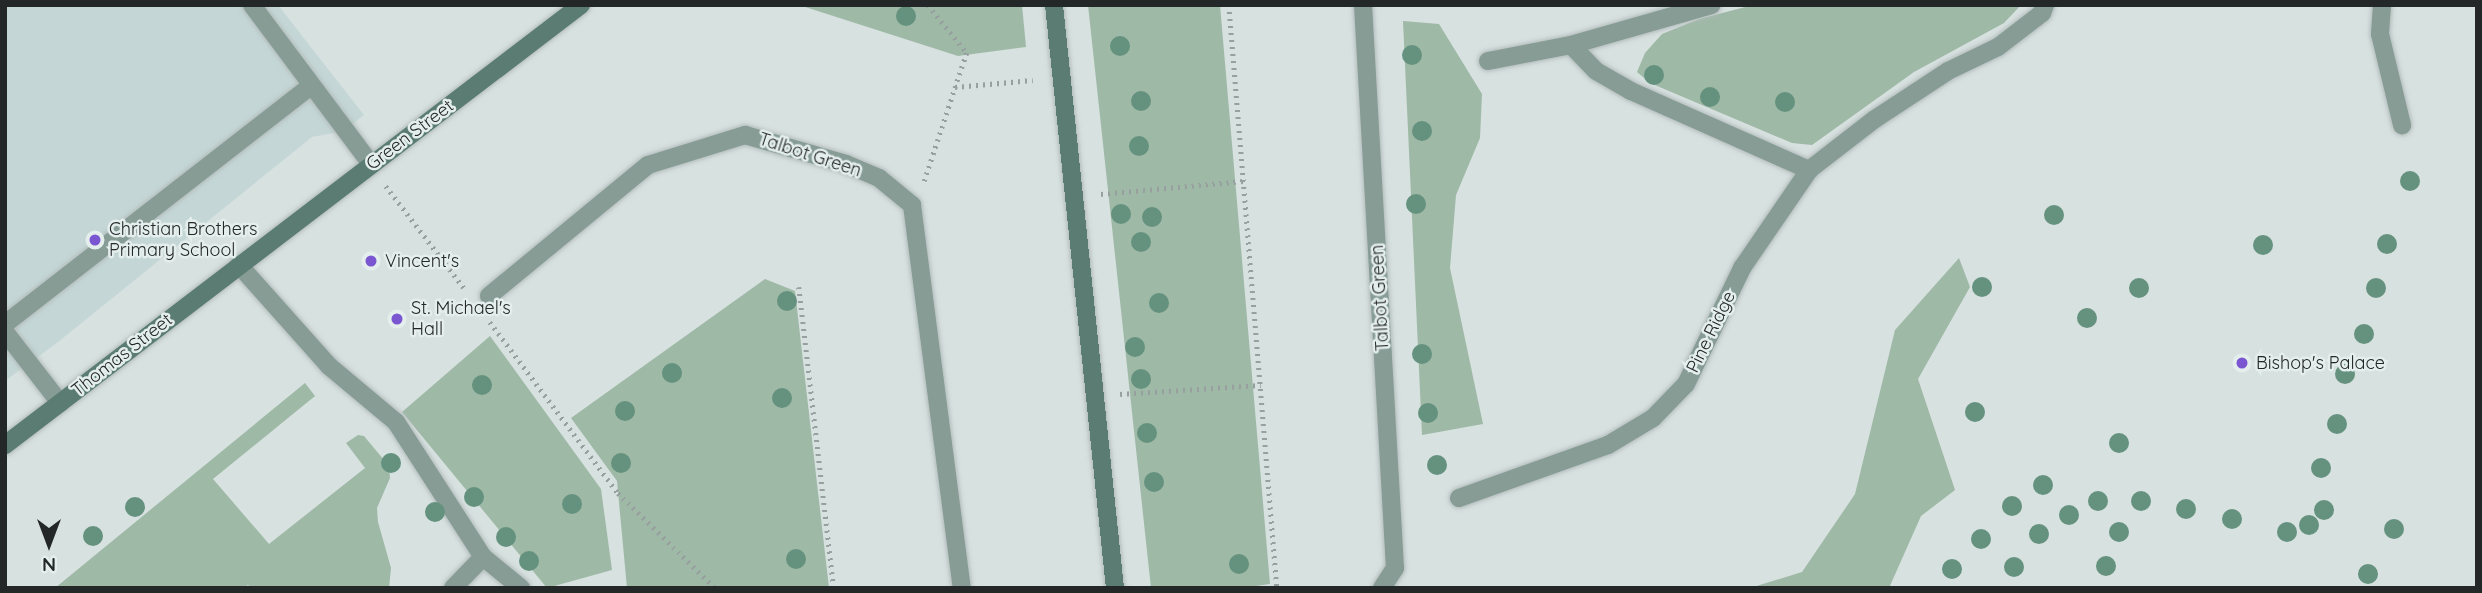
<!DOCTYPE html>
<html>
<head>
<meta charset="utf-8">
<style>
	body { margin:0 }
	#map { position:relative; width:2482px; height:593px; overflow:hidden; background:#d7e1e0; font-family:Quicksand,sans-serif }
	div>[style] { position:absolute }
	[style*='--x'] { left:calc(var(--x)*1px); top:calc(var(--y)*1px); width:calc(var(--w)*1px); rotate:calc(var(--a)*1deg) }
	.built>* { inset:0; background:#c4d7d6 }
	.green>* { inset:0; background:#9fb9a7 }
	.path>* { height:4.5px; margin-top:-2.25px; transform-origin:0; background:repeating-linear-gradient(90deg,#98a09f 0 2px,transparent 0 7px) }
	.roads { filter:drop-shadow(0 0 2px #b3bcbb) drop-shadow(0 0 2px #b3bcbb) }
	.lane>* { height:18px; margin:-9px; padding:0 9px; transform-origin:9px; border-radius:9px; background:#869c95 }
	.street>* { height:18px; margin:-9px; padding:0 9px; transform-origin:9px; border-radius:9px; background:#869c95 }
	.secondary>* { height:18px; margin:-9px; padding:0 9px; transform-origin:9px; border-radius:9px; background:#5b7c72 }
	.trees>* { width:20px; height:20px; margin:-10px; border-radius:50%; background:#65927e }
	.dots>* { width:19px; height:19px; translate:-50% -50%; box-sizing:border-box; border:4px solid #e4eeed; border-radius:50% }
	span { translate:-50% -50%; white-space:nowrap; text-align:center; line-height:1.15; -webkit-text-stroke:5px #e4eeed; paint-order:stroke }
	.street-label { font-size:18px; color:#232727 }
	.poi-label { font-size:18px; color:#232727 }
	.left { translate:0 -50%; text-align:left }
	.frame { position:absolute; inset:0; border:7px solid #232727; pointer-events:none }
	.north { position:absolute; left:14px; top:509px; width:70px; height:70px; -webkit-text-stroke:5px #e4eeed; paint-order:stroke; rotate:180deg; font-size:19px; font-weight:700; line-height:28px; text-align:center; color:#232727 }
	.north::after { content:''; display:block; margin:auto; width:24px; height:32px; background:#232727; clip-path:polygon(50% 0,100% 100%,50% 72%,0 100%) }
</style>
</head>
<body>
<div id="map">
	<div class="built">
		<div style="clip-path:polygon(5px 5px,278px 5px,364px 115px,344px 131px,312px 137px,58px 342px,5px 381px)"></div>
	</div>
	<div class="green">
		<div style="clip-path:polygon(799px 5px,1022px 5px,1026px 47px,958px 56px)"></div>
		<div style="clip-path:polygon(1088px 5px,1220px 5px,1270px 584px,1242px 588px,1151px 588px)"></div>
		<div style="clip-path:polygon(1753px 5px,2021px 5px,2004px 23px,1914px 72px,1812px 145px,1792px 143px,1650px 83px,1637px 72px,1645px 53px,1662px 34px,1699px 19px)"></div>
		<div style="clip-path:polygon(1403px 21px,1439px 24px,1482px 94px,1480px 138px,1456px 195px,1450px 268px,1483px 424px,1422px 435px)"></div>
		<div style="clip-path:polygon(1959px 258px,1970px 287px,1918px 379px,1955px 490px,1921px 516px,1889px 588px,1750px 588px,1802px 572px,1855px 494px,1895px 330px)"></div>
		<div style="clip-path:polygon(765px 279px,795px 291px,829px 588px,627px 588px,617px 481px,571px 418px)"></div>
		<div style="clip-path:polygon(490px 336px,601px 489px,612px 570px,547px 588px,402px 412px)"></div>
		<div style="clip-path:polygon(305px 383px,315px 396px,213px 479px,269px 544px,365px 468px,346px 443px,358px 435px,364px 436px,389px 466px,390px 478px,377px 508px,378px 522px,391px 568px,389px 588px,251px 588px,248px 585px,244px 588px,55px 588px)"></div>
	</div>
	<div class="path">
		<div style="--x:928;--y:5;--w:62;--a:50.9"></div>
		<div style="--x:967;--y:53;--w:36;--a:109"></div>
		<div style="--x:1229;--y:5;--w:585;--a:85.29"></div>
		<div style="--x:924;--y:181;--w:99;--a:-71.7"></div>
		<div style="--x:955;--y:87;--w:78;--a:-5.1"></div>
		<div style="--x:386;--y:186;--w:128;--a:52.6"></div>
		<div style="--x:1101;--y:194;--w:143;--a:-5.2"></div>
		<div style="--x:799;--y:287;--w:303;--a:83.4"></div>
		<div style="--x:490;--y:322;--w:214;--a:53.2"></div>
		<div style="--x:618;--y:493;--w:136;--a:44.4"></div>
		<div style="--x:1120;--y:394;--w:141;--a:-3.7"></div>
	</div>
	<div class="roads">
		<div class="lane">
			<div style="--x:252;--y:5;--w:199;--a:53.2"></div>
			<div style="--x:239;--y:265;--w:135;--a:48.3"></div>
			<div style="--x:329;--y:366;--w:87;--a:39.9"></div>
			<div style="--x:396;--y:422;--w:161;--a:57.2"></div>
			<div style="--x:483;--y:557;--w:49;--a:39.2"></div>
			<div style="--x:5;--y:324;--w:388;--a:-37.9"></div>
			<div style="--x:5;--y:332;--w:90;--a:52.2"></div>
			<div style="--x:453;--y:588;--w:43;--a:-45.9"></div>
		</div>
		<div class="street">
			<div style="--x:1363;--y:5;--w:564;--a:86.75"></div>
			<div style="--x:1395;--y:568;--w:24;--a:123"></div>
			<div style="--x:2382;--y:5;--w:29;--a:94"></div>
			<div style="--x:2380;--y:34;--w:94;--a:76.4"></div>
			<div style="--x:1571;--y:45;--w:36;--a:46"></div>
			<div style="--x:1596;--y:71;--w:40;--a:29.7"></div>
			<div style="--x:1631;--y:91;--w:195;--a:23.9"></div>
			<div style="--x:1488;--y:61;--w:85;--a:-10.9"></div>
			<div style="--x:1571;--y:45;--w:146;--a:-15.9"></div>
			<div style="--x:489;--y:296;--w:206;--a:-39.5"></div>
			<div style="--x:648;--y:165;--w:102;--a:-17.2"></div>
			<div style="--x:745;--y:135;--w:105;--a:16"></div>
			<div style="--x:846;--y:164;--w:36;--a:23"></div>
			<div style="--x:879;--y:178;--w:43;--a:39.3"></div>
			<div style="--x:912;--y:205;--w:386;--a:82.6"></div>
			<div style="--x:1459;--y:498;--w:158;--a:-19.6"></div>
			<div style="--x:1608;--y:445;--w:52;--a:-31"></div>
			<div style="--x:1653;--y:418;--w:47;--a:-45.9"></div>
			<div style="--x:1686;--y:384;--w:129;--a:-64.2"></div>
			<div style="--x:1742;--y:268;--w:119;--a:-55.6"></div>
			<div style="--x:1809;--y:170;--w:83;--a:-37.7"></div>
			<div style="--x:1875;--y:119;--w:87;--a:-33.3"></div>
			<div style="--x:1948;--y:71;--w:55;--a:-25.6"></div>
			<div style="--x:1998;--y:47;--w:56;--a:-37.7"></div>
			<div style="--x:2042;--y:13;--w:9;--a:-69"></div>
		</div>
		<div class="secondary">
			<div style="--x:1054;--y:5;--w:586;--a:84.03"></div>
			<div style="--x:5;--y:445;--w:725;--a:-37.38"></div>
		</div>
	</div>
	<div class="trees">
		<div style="left:906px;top:16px"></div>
		<div style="left:1120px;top:46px"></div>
		<div style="left:1412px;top:55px"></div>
		<div style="left:1654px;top:75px"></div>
		<div style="left:1710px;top:97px"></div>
		<div style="left:1141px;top:101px"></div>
		<div style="left:1785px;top:102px"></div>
		<div style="left:1422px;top:131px"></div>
		<div style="left:1139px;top:146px"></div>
		<div style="left:2410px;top:181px"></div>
		<div style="left:1416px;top:204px"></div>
		<div style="left:1121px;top:214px"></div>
		<div style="left:2054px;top:215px"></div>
		<div style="left:1152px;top:217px"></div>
		<div style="left:1141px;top:242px"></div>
		<div style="left:2387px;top:244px"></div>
		<div style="left:2263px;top:245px"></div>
		<div style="left:1982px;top:287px"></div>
		<div style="left:2139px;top:288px"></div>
		<div style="left:2376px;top:288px"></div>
		<div style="left:787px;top:301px"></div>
		<div style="left:1159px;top:303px"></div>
		<div style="left:2087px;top:318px"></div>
		<div style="left:2364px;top:334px"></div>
		<div style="left:1135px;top:347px"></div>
		<div style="left:1422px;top:354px"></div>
		<div style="left:672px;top:373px"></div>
		<div style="left:2345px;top:374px"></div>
		<div style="left:1141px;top:379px"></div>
		<div style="left:482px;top:385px"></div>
		<div style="left:782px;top:398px"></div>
		<div style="left:625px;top:411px"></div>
		<div style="left:1975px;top:412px"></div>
		<div style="left:1428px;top:413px"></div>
		<div style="left:2337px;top:424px"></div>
		<div style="left:1147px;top:433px"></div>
		<div style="left:2119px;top:443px"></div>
		<div style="left:391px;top:463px"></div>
		<div style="left:621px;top:463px"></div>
		<div style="left:1437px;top:465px"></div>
		<div style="left:2321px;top:468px"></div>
		<div style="left:1154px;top:482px"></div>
		<div style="left:2043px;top:485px"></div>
		<div style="left:474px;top:497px"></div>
		<div style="left:2098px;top:501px"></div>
		<div style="left:2141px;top:501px"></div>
		<div style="left:572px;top:504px"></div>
		<div style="left:2012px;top:506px"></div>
		<div style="left:135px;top:507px"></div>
		<div style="left:2186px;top:509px"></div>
		<div style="left:2324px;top:510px"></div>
		<div style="left:435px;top:512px"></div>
		<div style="left:2069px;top:515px"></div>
		<div style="left:2232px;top:519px"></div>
		<div style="left:2309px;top:525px"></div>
		<div style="left:2394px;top:529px"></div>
		<div style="left:2119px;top:532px"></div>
		<div style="left:2287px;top:532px"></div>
		<div style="left:2039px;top:534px"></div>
		<div style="left:93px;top:536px"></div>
		<div style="left:506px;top:537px"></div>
		<div style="left:1981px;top:539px"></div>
		<div style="left:796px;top:559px"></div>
		<div style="left:529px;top:561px"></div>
		<div style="left:1239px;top:564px"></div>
		<div style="left:2106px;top:566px"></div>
		<div style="left:2014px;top:567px"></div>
		<div style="left:1952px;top:569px"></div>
		<div style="left:2368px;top:574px"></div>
	</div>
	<div class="dots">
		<div style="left:95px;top:240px;background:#7a57d0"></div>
		<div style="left:371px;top:261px;background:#7a57d0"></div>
		<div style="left:397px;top:319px;background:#7a57d0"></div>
		<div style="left:2242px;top:363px;background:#7a57d0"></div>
	</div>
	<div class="street-label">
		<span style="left:410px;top:135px;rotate:-37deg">Green Street</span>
		<span style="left:810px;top:155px;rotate:18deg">Talbot Green</span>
		<span style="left:1380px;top:298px;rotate:-93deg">Talbot Green</span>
		<span style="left:1711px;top:332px;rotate:-64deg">Pine Ridge</span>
		<span style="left:122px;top:355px;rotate:-38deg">Thomas Street</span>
	</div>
	<div class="poi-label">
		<span class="left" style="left:109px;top:240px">Christian Brothers<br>Primary School</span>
		<span class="left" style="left:385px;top:261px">Vincent's</span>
		<span class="left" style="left:411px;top:319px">St. Michael's<br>Hall</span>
		<span class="left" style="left:2256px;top:363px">Bishop's Palace</span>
	</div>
	<div class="frame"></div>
	<div class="north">N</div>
</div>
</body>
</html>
